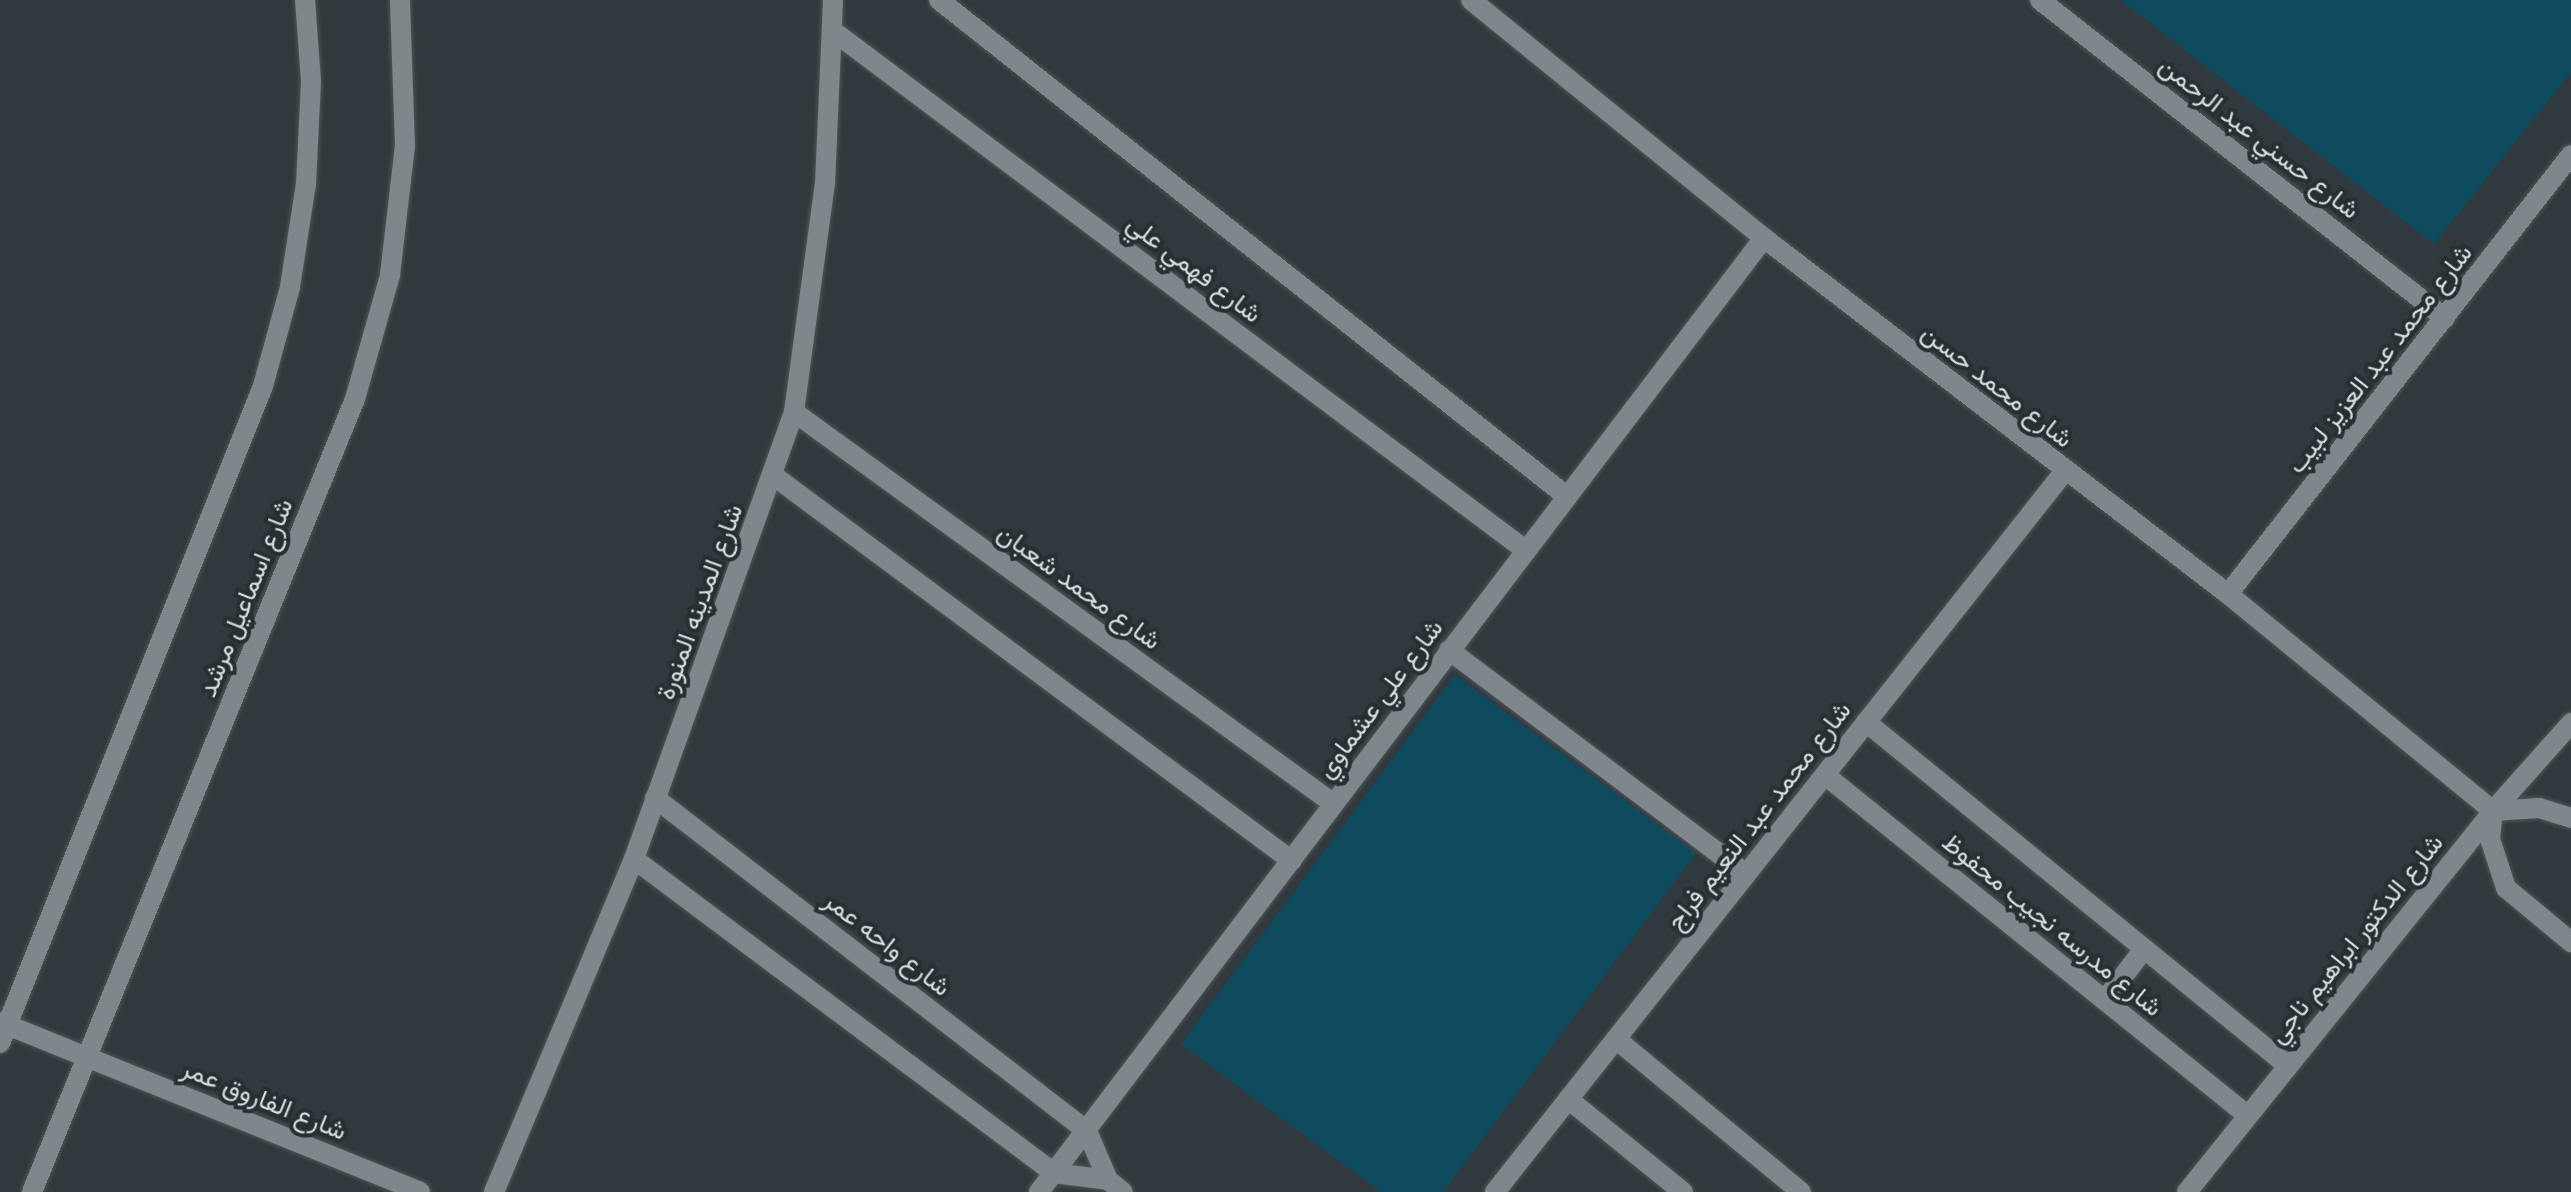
<!DOCTYPE html>
<html>
<head>
<meta charset="utf-8">
<style>
	body { margin:0 }
	#map { position:relative; width:2571px; height:1192px; overflow:hidden; background:#30393d; font-family:Roboto,Vazirmatn,sans-serif }
	div>[style] { position:absolute }
	[style*='--x'] { left:calc(var(--x)*1px); top:calc(var(--y)*1px); width:calc(var(--w)*1px); rotate:calc(var(--a)*1deg) }
	.green>* { inset:0; background:#0f4b5e }
	.roads { filter:drop-shadow(0 0 2px #4e5558) drop-shadow(0 0 2px #4e5558) }
	.minor>* { height:20px; margin:-10px; padding:0 10px; transform-origin:10px; border-radius:10px; background:#7d878c }
	span { translate:-50% -50%; white-space:nowrap; text-align:center; line-height:1.15; -webkit-text-stroke:8px #262f33; paint-order:stroke }
	.street-label { font-size:26px; color:#d8dddf }
</style>
</head>
<body>
<div id="map">
	<div class="green">
		<div style="clip-path:polygon(2121px 0,2571px 0,2571px 72px,2434px 244px)"></div>
		<div style="clip-path:polygon(1455px 675px,1696px 853px,1443px 1192px,1381px 1192px,1181px 1044px)"></div>
	</div>
	<div class="roads">
		<div class="minor">
			<div style="--x:939;--y:0;--w:798;--a:38.33"></div>
			<div style="--x:1471;--y:0;--w:377;--a:39.1"></div>
			<div style="--x:1764;--y:238;--w:585;--a:37.5"></div>
			<div style="--x:2228;--y:594;--w:343;--a:39.3"></div>
			<div style="--x:2493;--y:811;--w:46;--a:-3.7"></div>
			<div style="--x:2539;--y:808;--w:34;--a:17"></div>
			<div style="--x:2040;--y:0;--w:515;--a:38.14"></div>
			<div style="--x:833;--y:31;--w:864;--a:36.86"></div>
			<div style="--x:794;--y:412;--w:667;--a:35.98"></div>
			<div style="--x:774;--y:476;--w:645;--a:36.62"></div>
			<div style="--x:2228;--y:594;--w:557;--a:-52"></div>
			<div style="--x:1449;--y:650;--w:372;--a:37"></div>
			<div style="--x:1866;--y:722;--w:543;--a:39.17"></div>
			<div style="--x:1825;--y:775;--w:542;--a:38.86"></div>
			<div style="--x:655;--y:798;--w:545;--a:37.63"></div>
			<div style="--x:1087;--y:1131;--w:53;--a:66.8"></div>
			<div style="--x:1108;--y:1180;--w:19;--a:39"></div>
			<div style="--x:2493;--y:811;--w:28;--a:96"></div>
			<div style="--x:2490;--y:839;--w:52;--a:71.9"></div>
			<div style="--x:2506;--y:888;--w:85;--a:39.7"></div>
			<div style="--x:634;--y:859;--w:524;--a:36.78"></div>
			<div style="--x:1054;--y:1173;--w:54;--a:7.4"></div>
			<div style="--x:2105;--y:1000;--w:64;--a:-52.6"></div>
			<div style="--x:0;--y:1022;--w:453;--a:22"></div>
			<div style="--x:1616;--y:1039;--w:240;--a:39.6"></div>
			<div style="--x:0;--y:1043;--w:708;--a:-68.18"></div>
			<div style="--x:263;--y:386;--w:103;--a:-74.7"></div>
			<div style="--x:290;--y:287;--w:104;--a:-81.2"></div>
			<div style="--x:306;--y:184;--w:103;--a:-87.2"></div>
			<div style="--x:311;--y:81;--w:81;--a:-94.2"></div>
			<div style="--x:1568;--y:1099;--w:148;--a:39"></div>
			<div style="--x:32;--y:1192;--w:856;--a:-67.84"></div>
			<div style="--x:355;--y:399;--w:129;--a:-74.2"></div>
			<div style="--x:390;--y:275;--w:130;--a:-83.4"></div>
			<div style="--x:405;--y:146;--w:146;--a:-92"></div>
			<div style="--x:494;--y:1192;--w:361;--a:-67.2"></div>
			<div style="--x:634;--y:859;--w:475;--a:-70.3"></div>
			<div style="--x:794;--y:412;--w:230;--a:-82.3"></div>
			<div style="--x:825;--y:184;--w:184;--a:-87.5"></div>
			<div style="--x:1039;--y:1192;--w:1198;--a:-52.77"></div>
			<div style="--x:1495;--y:1192;--w:918;--a:-51.68"></div>
			<div style="--x:2187;--y:1192;--w:489;--a:-51.2"></div>
			<div style="--x:2493;--y:811;--w:118;--a:-48.4"></div>
		</div>
	</div>
	<div class="street-label">
		<span style="left:2259px;top:138px;rotate:38deg">شارع حسني عبد الرحمن</span>
		<span style="left:1194px;top:269px;rotate:37deg">شارع فهمي علي</span>
		<span style="left:2380px;top:359px;rotate:-52deg">شارع محمد عبد العزيز لبيب</span>
		<span style="left:1997px;top:386px;rotate:38deg">شارع محمد حسن</span>
		<span style="left:1079px;top:587px;rotate:36deg">شارع محمد شعبان</span>
		<span style="left:246px;top:598px;rotate:-68deg">شارع اسماعيل مرشد</span>
		<span style="left:700px;top:602px;rotate:-70deg">شارع المدينه المنورة</span>
		<span style="left:1380px;top:699px;rotate:-53deg">شارع علي عشماوي</span>
		<span style="left:1759px;top:816px;rotate:-52deg">شارع محمد عبد النعيم فراج</span>
		<span style="left:2052px;top:925px;rotate:39deg">شارع مدرسه نجيب محفوظ</span>
		<span style="left:2356px;top:939px;rotate:-51deg">شارع الدكتور ابراهيم ناجي</span>
		<span style="left:887px;top:944px;rotate:38deg">شارع واحه عمر</span>
		<span style="left:264px;top:1100px;rotate:22deg">شارع الفاروق عمر</span>
	</div>
</div>
</body>
</html>
